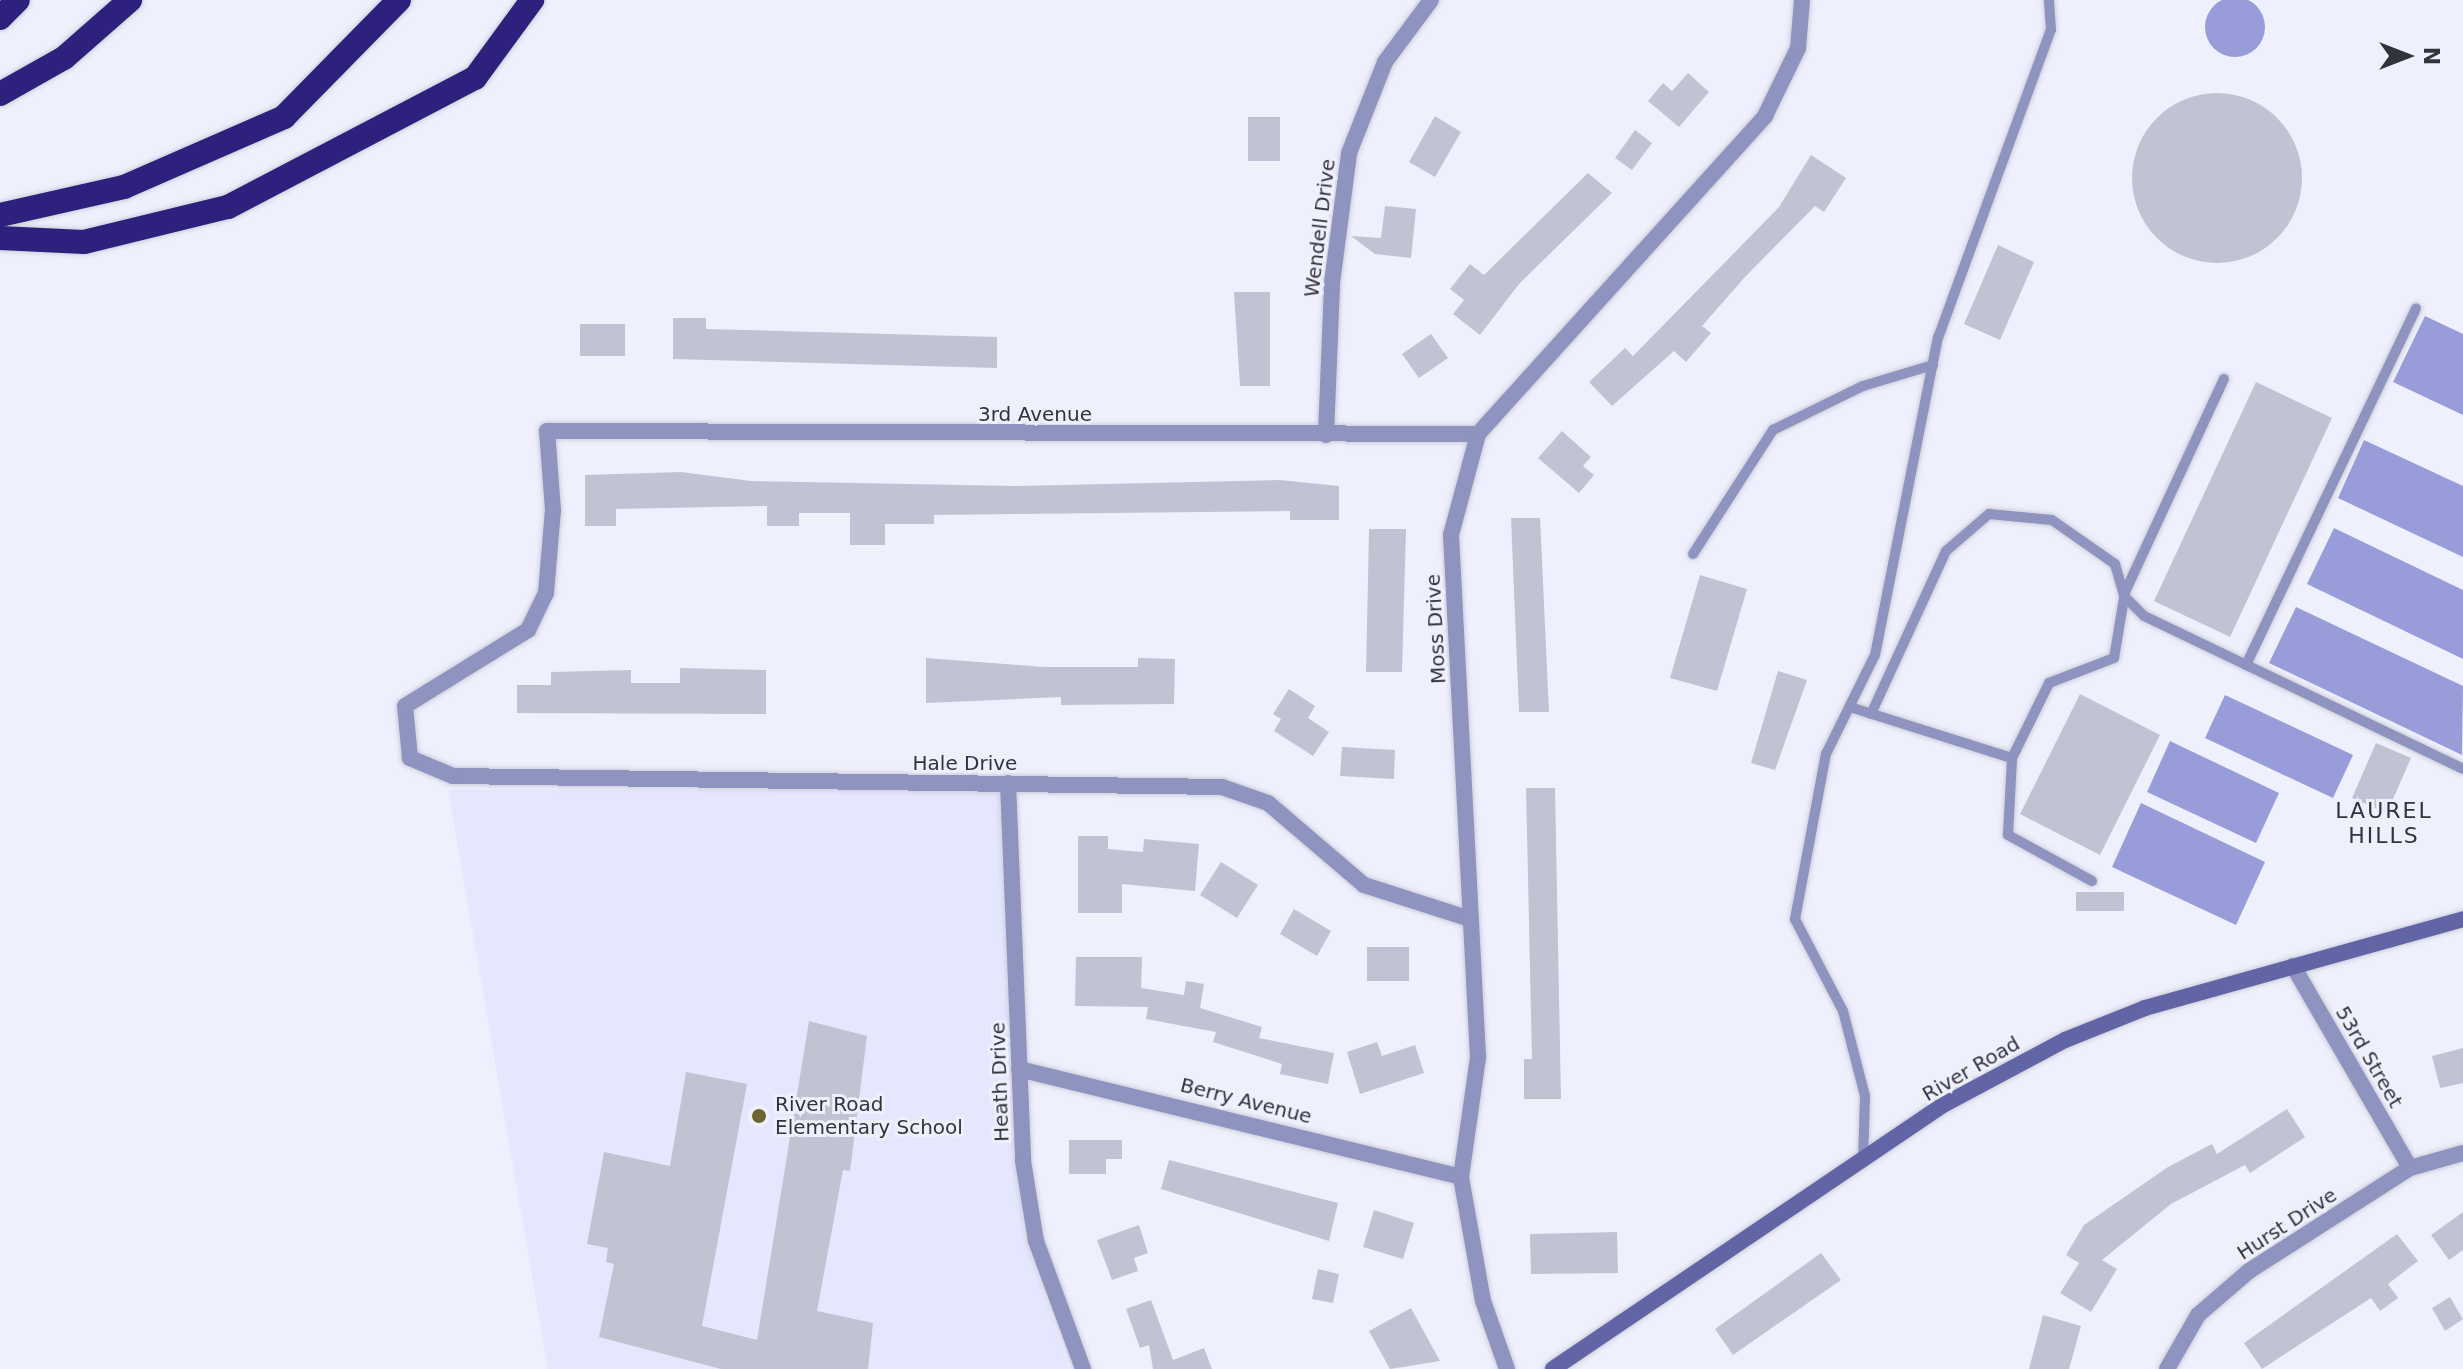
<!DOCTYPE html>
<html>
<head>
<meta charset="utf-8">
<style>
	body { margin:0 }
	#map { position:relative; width:2463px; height:1369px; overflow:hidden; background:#eff0fd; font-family:"DejaVu Sans",sans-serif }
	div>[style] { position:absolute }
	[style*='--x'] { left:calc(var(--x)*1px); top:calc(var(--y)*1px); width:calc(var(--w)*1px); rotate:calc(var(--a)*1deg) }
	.built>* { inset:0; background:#e4e7fe }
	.water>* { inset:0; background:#989dd9 }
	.round { border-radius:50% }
	.building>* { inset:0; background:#c1c3d3 }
	.roads { filter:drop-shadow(0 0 2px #cdceda) drop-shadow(0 0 2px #cdceda) }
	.service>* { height:10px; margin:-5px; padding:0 5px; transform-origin:5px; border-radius:5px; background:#8f93c0 }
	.minor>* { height:16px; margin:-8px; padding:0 8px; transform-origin:8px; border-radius:8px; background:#8f93c0 }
	.secondary>* { height:16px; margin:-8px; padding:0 8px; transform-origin:8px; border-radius:8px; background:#6265a5 }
	.motorway>* { height:24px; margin:-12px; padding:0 12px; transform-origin:12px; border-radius:12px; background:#2e217e }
	.dots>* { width:22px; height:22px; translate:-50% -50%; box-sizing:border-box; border:4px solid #eff0fd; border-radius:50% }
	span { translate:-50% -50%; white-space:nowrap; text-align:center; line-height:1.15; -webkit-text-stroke:6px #eff0fd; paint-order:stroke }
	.street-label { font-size:20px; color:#33343a }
	.poi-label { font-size:20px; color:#33343a }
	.left { translate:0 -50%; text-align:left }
	.neighbourhood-label { font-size:22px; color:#33343a; letter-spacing:2px }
	.north { position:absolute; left:2367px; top:16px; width:80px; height:80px; -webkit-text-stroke:6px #eff0fd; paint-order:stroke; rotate:90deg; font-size:22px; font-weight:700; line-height:32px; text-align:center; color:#33343a }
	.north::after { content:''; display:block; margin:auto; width:28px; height:36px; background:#33343a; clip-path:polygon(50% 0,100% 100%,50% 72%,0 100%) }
</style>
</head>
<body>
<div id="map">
	<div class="built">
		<div style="clip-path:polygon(448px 790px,1001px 790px,1015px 1162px,1026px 1241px,1069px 1369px,548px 1369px)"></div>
	</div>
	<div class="water">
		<div class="round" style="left:2205px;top:-3px;width:60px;height:60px"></div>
		<div style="clip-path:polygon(2425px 316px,2463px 334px,2463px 415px,2393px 382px)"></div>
		<div style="clip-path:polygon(2364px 440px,2463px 486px,2463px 557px,2338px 498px)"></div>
		<div style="clip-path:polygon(2334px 528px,2463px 590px,2463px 659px,2307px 584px)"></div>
		<div style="clip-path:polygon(2296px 607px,2463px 686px,2462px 755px,2269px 663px)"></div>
		<div style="clip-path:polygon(2225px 695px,2353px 755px,2333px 798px,2205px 738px)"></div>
		<div style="clip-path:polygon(2170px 741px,2279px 793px,2256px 843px,2147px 792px)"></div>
		<div style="clip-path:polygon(2141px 803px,2265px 862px,2236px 925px,2112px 867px)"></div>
	</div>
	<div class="building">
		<div style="clip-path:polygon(1688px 73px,1709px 92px,1679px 127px,1648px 101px,1663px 83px,1672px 91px)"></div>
		<div class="round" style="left:2132px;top:93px;width:170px;height:170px"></div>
		<div style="clip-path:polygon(1435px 116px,1461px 132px,1435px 177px,1409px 162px)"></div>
		<div style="clip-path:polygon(1248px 117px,1280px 117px,1280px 161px,1248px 161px)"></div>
		<div style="clip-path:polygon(1635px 130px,1652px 143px,1632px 170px,1615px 158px)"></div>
		<div style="clip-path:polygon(1811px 155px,1846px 178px,1824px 212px,1815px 206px,1745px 277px,1702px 326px,1711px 333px,1686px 362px,1674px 351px,1612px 406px,1589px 382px,1625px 348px,1633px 356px,1740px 247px,1779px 207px)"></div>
		<div style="clip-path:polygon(1588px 173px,1612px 193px,1519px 284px,1480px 335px,1453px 314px,1464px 300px,1450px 289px,1470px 264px,1484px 275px)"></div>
		<div style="clip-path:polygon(1385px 206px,1416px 209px,1411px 258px,1375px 254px,1351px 236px,1381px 238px)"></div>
		<div style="clip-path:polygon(1998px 245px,2034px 262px,2000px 340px,1964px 324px)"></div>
		<div style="clip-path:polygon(1234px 292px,1270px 292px,1270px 386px,1240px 386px)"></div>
		<div style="clip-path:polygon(673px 318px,706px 318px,706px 329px,997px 337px,997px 368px,673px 359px)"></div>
		<div style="clip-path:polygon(580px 324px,625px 324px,625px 356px,580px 356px)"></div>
		<div style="clip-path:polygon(1431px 334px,1448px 358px,1419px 378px,1402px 354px)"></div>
		<div style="clip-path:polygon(2256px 382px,2332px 418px,2230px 637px,2154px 601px)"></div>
		<div style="clip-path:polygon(1562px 431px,1591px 457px,1583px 466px,1594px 475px,1579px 493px,1538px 458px)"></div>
		<div style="clip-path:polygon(681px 472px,751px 481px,1016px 486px,1280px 480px,1339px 486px,1339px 520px,1290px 520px,1290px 511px,934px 515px,934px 524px,885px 524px,885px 545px,850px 545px,850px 513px,799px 513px,799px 526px,767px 526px,767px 506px,616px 509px,616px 526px,585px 526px,585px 475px)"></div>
		<div style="clip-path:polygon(1511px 518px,1540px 518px,1549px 712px,1519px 712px)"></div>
		<div style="clip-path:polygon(1369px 529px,1406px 529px,1402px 672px,1366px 672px)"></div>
		<div style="clip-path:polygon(1700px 575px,1747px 589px,1717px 691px,1670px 678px)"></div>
		<div style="clip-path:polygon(926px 658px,1044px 667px,1138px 667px,1138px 658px,1175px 659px,1174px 704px,1061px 705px,1061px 697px,926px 703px)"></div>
		<div style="clip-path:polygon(680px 668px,766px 670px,766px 714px,517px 713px,517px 685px,551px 685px,551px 672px,631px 670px,631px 683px,680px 683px)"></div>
		<div style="clip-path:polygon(1778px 671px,1807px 680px,1775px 770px,1751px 763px)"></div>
		<div style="clip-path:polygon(1289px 689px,1315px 706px,1308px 718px,1329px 732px,1313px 756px,1274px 731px,1281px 719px,1273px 714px)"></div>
		<div style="clip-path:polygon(2080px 694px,2160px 735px,2100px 855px,2020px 814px)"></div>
		<div style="clip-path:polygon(2376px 743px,2411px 758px,2387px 813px,2352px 798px)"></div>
		<div style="clip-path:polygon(1342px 747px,1395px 750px,1394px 779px,1340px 776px)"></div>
		<div style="clip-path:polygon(1526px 788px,1555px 788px,1561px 1099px,1524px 1099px,1524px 1059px,1532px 1059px)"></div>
		<div style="clip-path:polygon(1078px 836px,1108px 836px,1108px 849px,1143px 852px,1144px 839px,1199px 844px,1195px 891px,1122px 884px,1122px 913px,1078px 913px)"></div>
		<div style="clip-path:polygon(1221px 862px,1258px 885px,1237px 918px,1200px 895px)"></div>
		<div style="clip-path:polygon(2076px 892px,2124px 892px,2124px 911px,2076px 911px)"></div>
		<div style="clip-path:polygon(1294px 909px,1331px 931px,1317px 956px,1280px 934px)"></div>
		<div style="clip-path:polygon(1367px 947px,1409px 947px,1409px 981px,1367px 981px)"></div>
		<div style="clip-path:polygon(1076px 957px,1142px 957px,1141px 988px,1184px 995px,1186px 981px,1204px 984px,1200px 1008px,1262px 1027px,1259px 1038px,1334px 1053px,1328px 1084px,1280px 1074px,1282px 1064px,1213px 1042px,1216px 1032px,1146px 1019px,1148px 1007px,1075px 1006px)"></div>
		<div style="clip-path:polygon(809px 1021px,867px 1036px,850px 1171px,843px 1170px,817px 1311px,873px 1323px,868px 1369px,721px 1369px,599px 1337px,614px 1264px,606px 1262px,608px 1248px,587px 1244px,604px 1152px,670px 1166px,686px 1072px,747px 1084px,702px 1326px,757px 1340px)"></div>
		<div style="clip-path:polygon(1377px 1042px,1382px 1056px,1415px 1045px,1424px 1073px,1360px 1094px,1347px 1052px)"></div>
		<div style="clip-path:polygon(2463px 1048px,2463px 1083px,2440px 1088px,2432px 1056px)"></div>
		<div style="clip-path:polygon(2287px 1109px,2305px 1137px,2250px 1173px,2245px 1165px,2171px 1204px,2102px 1260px,2117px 1269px,2091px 1312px,2060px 1293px,2079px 1263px,2066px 1255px,2084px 1225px,2168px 1167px,2212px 1144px,2217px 1154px)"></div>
		<div style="clip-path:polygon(1069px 1140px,1122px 1140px,1122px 1159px,1106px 1159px,1106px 1174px,1069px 1174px)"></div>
		<div style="clip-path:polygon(1169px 1160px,1338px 1203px,1329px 1241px,1161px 1189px)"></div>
		<div style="clip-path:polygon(1374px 1210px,1414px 1223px,1403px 1259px,1363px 1247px)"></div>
		<div style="clip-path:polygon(2463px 1212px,2463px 1250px,2449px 1260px,2431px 1235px)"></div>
		<div style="clip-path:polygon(1139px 1225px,1148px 1253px,1134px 1258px,1138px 1271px,1112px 1280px,1097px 1240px)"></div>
		<div style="clip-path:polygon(1617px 1232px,1618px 1273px,1531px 1274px,1530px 1234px)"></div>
		<div style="clip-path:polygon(2397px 1234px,2418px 1261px,2388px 1284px,2398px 1298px,2380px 1311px,2371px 1298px,2262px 1369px,2244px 1343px)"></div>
		<div style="clip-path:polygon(1821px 1253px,1841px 1280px,1733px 1355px,1715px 1329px)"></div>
		<div style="clip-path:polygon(1318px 1269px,1339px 1274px,1333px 1303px,1312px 1299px)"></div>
		<div style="clip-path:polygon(2450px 1297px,2463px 1319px,2445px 1331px,2432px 1308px)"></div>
		<div style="clip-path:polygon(1151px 1300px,1173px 1360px,1204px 1348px,1212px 1369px,1153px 1369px,1149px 1345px,1140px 1348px,1126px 1309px)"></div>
		<div style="clip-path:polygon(1411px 1308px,1440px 1361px,1390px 1369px,1369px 1331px)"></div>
		<div style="clip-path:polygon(2043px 1315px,2081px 1326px,2069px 1369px,2029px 1369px)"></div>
	</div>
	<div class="roads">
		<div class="service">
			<div style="--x:1693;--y:554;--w:148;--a:-57.2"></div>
			<div style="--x:1773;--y:430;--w:100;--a:-26.1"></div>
			<div style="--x:1863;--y:386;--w:73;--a:-16.7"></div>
			<div style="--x:2246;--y:665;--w:395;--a:-64.5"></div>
			<div style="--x:1850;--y:707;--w:170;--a:17.5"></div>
			<div style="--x:1871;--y:714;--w:179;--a:-65.3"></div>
			<div style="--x:1946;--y:551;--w:57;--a:-40.7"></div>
			<div style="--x:1989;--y:514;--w:63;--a:5.4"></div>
			<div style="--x:2052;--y:520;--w:77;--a:34.9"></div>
			<div style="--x:2115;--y:564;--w:33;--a:74"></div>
			<div style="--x:2124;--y:596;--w:28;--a:45"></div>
			<div style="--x:2144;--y:616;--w:354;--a:25.6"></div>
			<div style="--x:2092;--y:881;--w:96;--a:-151.3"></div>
			<div style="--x:2008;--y:835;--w:77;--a:-87"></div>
			<div style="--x:2012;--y:758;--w:84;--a:-63.7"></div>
			<div style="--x:2049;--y:683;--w:70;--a:-21"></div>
			<div style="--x:2114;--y:658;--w:67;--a:-80.5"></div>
			<div style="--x:2125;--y:592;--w:235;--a:-65.1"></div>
			<div style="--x:1863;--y:1161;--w:65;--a:-88.2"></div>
			<div style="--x:1865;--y:1096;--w:88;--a:-104.5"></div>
			<div style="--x:1843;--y:1011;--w:104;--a:-117.6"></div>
			<div style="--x:1795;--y:919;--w:168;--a:-79.4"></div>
			<div style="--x:1826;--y:754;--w:110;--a:-63.7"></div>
			<div style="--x:1875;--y:655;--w:323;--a:-78.8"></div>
			<div style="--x:1938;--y:338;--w:328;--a:-69.9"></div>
			<div style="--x:2051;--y:30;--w:30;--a:-94"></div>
		</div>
		<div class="minor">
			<div style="--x:1326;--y:435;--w:152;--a:-87.7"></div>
			<div style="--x:1332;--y:283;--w:131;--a:-82.5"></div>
			<div style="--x:1349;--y:153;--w:98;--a:-68.4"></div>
			<div style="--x:1385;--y:62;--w:77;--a:-53.4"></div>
			<div style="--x:1008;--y:783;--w:378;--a:87.7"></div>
			<div style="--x:1023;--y:1161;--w:81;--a:80.8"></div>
			<div style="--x:1036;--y:1241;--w:136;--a:69.8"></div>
			<div style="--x:1470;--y:919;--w:111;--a:-162.2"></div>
			<div style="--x:1364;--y:885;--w:126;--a:-139.5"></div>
			<div style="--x:1268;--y:803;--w:49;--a:-160.8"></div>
			<div style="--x:1222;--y:787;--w:769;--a:-179.18"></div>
			<div style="--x:453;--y:776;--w:47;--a:-157.3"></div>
			<div style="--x:410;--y:758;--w:52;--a:-95.5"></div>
			<div style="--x:405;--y:706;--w:145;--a:-31.7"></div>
			<div style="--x:528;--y:630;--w:41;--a:-64.1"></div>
			<div style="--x:546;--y:593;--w:83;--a:-85.2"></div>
			<div style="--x:553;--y:510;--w:79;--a:-94.3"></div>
			<div style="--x:547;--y:431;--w:931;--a:0.18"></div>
			<div style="--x:2293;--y:966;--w:233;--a:59.9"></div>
			<div style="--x:1019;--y:1069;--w:455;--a:13.7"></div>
			<div style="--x:1507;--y:1369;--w:72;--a:-109.4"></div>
			<div style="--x:1483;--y:1301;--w:126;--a:-100.1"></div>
			<div style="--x:1461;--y:1177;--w:121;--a:-81.9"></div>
			<div style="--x:1478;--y:1057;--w:523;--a:-92.96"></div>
			<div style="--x:1451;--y:535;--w:105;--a:-75"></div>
			<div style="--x:1478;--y:434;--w:428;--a:-47.9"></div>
			<div style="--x:1765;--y:116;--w:76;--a:-64.1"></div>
			<div style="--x:1798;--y:48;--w:48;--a:-85.2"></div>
			<div style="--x:2167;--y:1369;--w:62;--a:-60.1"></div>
			<div style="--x:2198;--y:1315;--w:67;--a:-40.8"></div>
			<div style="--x:2249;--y:1271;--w:191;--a:-32.6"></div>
			<div style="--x:2410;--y:1168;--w:55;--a:-15.8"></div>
		</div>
		<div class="secondary">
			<div style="--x:1553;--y:1369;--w:473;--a:-34.1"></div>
			<div style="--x:1945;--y:1104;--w:136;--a:-28.1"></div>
			<div style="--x:2065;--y:1040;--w:86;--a:-21.8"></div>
			<div style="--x:2145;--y:1008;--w:330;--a:-15.6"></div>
		</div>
		<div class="motorway">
			<div style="--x:0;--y:18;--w:25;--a:-45"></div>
			<div style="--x:0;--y:94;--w:73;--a:-29.4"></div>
			<div style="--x:64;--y:58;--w:88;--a:-41.3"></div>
			<div style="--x:0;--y:215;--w:127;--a:-12.7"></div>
			<div style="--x:124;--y:187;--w:175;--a:-23.6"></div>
			<div style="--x:284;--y:117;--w:164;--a:-45.5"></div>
			<div style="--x:0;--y:238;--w:84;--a:2.7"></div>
			<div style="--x:84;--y:242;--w:148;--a:-13.7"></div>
			<div style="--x:228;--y:207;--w:279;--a:-27.6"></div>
			<div style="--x:475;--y:78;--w:97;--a:-53.8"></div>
		</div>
	</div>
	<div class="dots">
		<div style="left:759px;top:1116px;background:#6c6431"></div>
	</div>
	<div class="street-label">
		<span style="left:1320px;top:228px;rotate:-83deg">Wendell Drive</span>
		<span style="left:1035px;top:414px">3rd Avenue</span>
		<span style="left:1436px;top:629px;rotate:-93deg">Moss Drive</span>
		<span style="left:965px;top:763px">Hale Drive</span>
		<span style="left:2369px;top:1057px;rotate:60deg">53rd Street</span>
		<span style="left:1971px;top:1069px;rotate:-30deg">River Road</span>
		<span style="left:1000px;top:1082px;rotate:-92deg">Heath Drive</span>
		<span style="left:1246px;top:1101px;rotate:14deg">Berry Avenue</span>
		<span style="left:2287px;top:1224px;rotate:-33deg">Hurst Drive</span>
	</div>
	<div class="poi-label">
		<span class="left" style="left:775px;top:1116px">River Road<br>Elementary School</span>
	</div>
	<div class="neighbourhood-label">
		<span style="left:2384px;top:823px">LAUREL<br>HILLS</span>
	</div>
	<div class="north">N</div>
</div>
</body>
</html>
